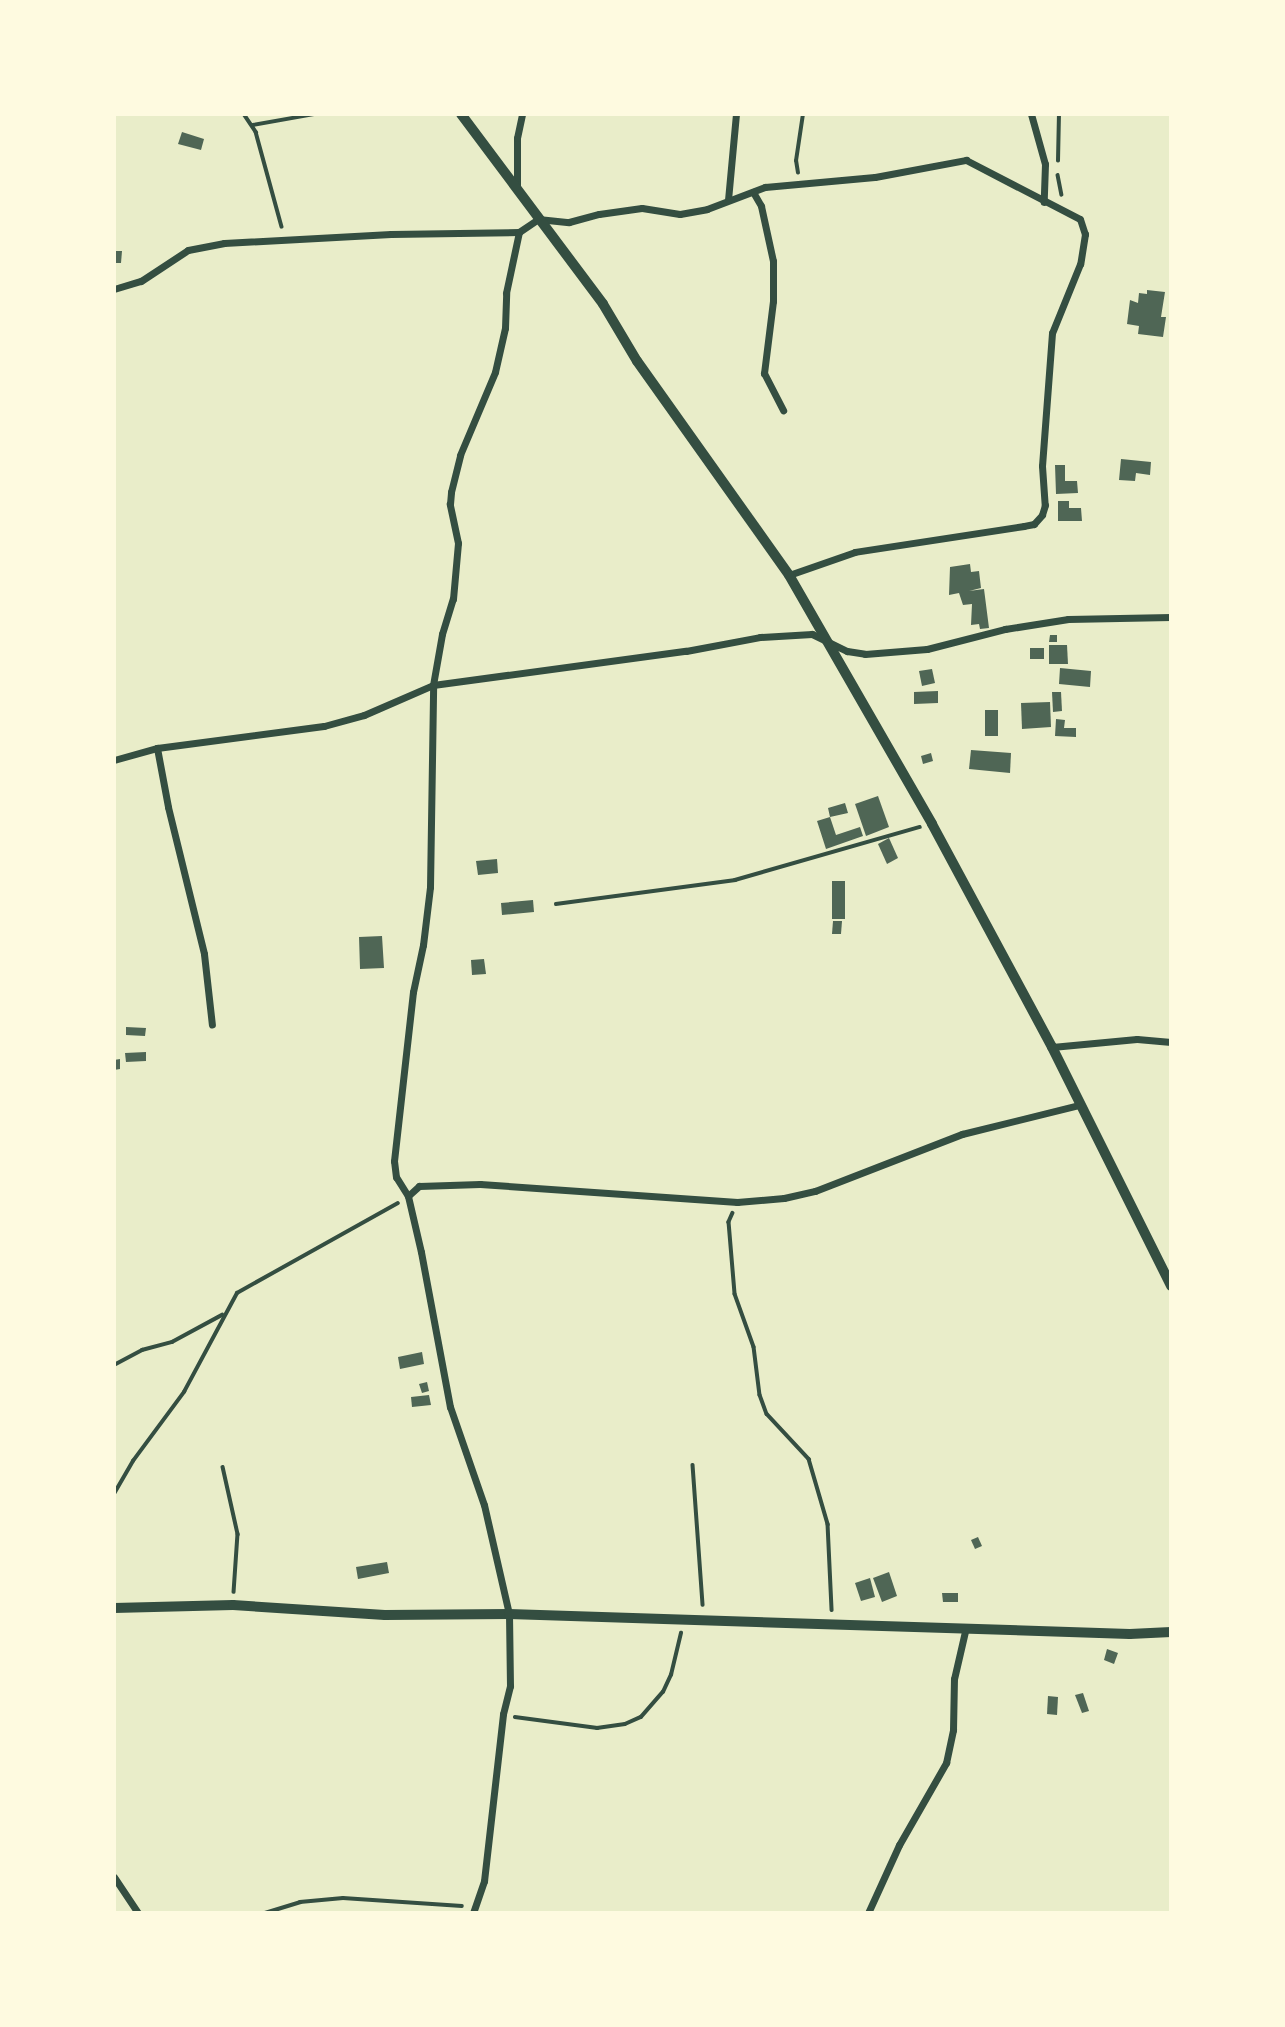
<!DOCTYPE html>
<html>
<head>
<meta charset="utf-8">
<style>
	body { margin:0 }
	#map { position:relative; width:1285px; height:2027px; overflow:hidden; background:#e9edc9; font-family:Montserrat,sans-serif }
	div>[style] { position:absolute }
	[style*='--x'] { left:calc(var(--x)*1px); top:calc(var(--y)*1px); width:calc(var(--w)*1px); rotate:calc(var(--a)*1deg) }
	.building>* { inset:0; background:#4f6655 }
	.path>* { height:3.5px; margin:-1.75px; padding:0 1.75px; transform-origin:1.75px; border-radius:1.75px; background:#344e41 }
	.minor>* { height:7px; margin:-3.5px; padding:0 3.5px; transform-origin:3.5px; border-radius:3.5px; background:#344e41 }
	.tertiary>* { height:10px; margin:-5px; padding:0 5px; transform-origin:5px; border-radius:5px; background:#344e41 }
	span { translate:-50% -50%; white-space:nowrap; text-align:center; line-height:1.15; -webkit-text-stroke:7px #fefae0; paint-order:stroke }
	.frame { position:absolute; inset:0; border:116px solid #fefae0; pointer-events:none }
</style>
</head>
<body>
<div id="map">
	<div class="building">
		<div style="clip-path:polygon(182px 132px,204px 139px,201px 150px,178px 144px)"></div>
		<div style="clip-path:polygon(114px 251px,122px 251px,121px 263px,114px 263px)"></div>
		<div style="clip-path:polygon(1147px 290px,1165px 292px,1161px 317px,1166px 317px,1163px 337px,1138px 334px,1139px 326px,1127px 324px,1130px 300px,1138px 303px,1139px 293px,1147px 294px)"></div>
		<div style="clip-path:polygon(1121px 459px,1151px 462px,1150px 475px,1136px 473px,1135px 481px,1119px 480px)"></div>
		<div style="clip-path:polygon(1055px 465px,1065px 465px,1065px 481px,1077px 481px,1078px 493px,1056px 494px)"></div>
		<div style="clip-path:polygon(1058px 501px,1069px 501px,1069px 508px,1081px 508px,1082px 521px,1058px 521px)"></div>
		<div style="clip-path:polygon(970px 564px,971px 572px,979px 571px,981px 588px,969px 591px,984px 589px,989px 628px,980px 629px,979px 624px,971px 625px,972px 604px,963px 605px,959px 593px,949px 595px,950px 567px)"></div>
		<div style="clip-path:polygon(1050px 635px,1057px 635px,1057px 642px,1049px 642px)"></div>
		<div style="clip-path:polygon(1049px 645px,1067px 645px,1068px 664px,1049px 664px)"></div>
		<div style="clip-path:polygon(1030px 648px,1044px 648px,1044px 659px,1030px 659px)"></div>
		<div style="clip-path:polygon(1060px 668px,1091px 671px,1090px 687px,1059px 684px)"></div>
		<div style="clip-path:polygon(932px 669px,935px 683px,922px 686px,919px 671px)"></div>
		<div style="clip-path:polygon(938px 691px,938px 703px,914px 704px,914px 692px)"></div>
		<div style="clip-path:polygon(1052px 692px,1061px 692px,1062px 711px,1053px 712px)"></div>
		<div style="clip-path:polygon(1050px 702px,1051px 727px,1022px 729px,1021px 703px)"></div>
		<div style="clip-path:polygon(985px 710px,998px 710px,998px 736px,985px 736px)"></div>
		<div style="clip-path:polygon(1056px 719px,1065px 720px,1064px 728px,1076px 728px,1076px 737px,1055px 736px)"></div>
		<div style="clip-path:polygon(971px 750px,1011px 753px,1010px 773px,969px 769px)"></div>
		<div style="clip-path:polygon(931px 753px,933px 761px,923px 764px,921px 756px)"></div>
		<div style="clip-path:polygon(878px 796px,889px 827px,866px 836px,855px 804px)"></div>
		<div style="clip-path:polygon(845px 803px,848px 813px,830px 817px,836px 835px,860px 827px,863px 836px,826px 849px,817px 821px,830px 817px,828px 808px)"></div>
		<div style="clip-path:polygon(889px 838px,898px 858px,887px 864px,878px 844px)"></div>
		<div style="clip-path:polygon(497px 859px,498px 873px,478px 875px,476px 861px)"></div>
		<div style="clip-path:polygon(832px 881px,845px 881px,845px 919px,832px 919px)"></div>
		<div style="clip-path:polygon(533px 900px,534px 912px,502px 915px,501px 903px)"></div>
		<div style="clip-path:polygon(833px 921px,842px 921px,841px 934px,832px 934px)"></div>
		<div style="clip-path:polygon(382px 936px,384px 968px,360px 969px,359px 937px)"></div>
		<div style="clip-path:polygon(484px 959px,486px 974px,472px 975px,471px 960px)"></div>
		<div style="clip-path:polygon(126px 1027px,146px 1028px,145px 1036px,126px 1035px)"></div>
		<div style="clip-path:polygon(146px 1052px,146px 1061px,126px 1062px,125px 1053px)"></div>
		<div style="clip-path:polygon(120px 1059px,120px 1069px,114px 1070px,114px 1060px)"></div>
		<div style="clip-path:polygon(422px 1352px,424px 1364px,400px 1369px,398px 1357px)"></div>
		<div style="clip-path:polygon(427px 1382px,429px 1391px,422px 1393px,419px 1384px)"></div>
		<div style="clip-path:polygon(429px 1395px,431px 1405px,412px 1407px,411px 1397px)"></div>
		<div style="clip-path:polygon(978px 1537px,982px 1546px,975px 1549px,971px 1540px)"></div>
		<div style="clip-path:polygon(387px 1562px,389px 1573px,358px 1579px,356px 1567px)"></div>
		<div style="clip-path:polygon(889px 1572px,897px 1596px,882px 1602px,873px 1578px)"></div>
		<div style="clip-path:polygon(870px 1578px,875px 1597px,861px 1601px,855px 1583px)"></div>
		<div style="clip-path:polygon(942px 1593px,958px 1593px,958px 1602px,943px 1602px)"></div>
		<div style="clip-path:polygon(1107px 1649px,1118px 1653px,1114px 1664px,1104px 1660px)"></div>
		<div style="clip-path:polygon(1083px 1693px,1089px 1711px,1082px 1713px,1075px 1695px)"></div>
		<div style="clip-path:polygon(1048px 1696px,1058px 1697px,1057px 1715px,1047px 1714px)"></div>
	</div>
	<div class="path">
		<div style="--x:244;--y:114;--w:22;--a:56"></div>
		<div style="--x:256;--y:132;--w:98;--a:74.7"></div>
		<div style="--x:253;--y:125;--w:63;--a:-10.1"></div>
		<div style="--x:1058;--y:161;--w:47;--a:-88.8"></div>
		<div style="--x:798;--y:173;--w:12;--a:-99"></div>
		<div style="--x:796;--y:161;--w:48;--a:-81.5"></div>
		<div style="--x:1058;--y:175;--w:20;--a:79"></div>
		<div style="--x:556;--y:904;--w:181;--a:-7.6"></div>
		<div style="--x:735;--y:880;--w:192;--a:-16"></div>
		<div style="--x:733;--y:1213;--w:10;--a:114"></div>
		<div style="--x:729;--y:1222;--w:72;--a:85.2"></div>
		<div style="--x:735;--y:1294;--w:56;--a:70.3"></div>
		<div style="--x:754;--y:1347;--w:48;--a:82.9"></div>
		<div style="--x:760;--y:1395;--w:20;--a:70"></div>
		<div style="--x:767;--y:1414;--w:62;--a:47"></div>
		<div style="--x:809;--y:1459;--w:68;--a:73.7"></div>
		<div style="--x:828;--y:1524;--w:86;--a:87.3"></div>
		<div style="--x:114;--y:1365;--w:32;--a:-28"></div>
		<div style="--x:142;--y:1350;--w:31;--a:-15"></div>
		<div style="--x:172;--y:1342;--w:57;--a:-28.4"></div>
		<div style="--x:693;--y:1465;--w:140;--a:85.9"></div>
		<div style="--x:223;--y:1467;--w:69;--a:77.4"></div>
		<div style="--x:238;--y:1534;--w:58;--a:93.9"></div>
		<div style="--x:114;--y:1494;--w:38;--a:-60"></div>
		<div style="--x:133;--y:1461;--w:86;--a:-53.5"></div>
		<div style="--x:184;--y:1392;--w:112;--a:-61.8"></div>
		<div style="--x:237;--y:1293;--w:184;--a:-29.2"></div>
		<div style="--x:515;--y:1717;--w:83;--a:7.6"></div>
		<div style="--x:597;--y:1728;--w:28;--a:-8"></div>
		<div style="--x:625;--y:1724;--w:17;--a:-24"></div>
		<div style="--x:641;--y:1717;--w:33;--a:-49"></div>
		<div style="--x:663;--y:1692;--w:19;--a:-65"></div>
		<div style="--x:671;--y:1675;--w:43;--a:-76.6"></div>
		<div style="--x:265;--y:1913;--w:37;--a:-17"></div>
		<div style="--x:300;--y:1902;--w:43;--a:-5.3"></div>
		<div style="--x:343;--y:1898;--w:119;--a:3.8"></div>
	</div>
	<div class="minor">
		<div style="--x:1031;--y:114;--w:52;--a:74.4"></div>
		<div style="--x:1045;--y:164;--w:38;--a:92"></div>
		<div style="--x:517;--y:187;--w:49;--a:-90"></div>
		<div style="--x:517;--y:138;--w:25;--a:-78"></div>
		<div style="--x:753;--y:192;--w:16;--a:60"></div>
		<div style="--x:761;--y:206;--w:56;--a:77.7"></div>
		<div style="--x:773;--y:261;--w:40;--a:90"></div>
		<div style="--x:773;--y:301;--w:73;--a:97.1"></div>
		<div style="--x:764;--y:373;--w:42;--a:62.8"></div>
		<div style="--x:728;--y:200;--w:86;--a:-84.7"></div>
		<div style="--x:114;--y:289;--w:28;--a:-17"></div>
		<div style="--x:141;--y:281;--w:56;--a:-33.4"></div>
		<div style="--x:188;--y:250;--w:37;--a:-11"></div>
		<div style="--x:224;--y:243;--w:167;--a:-3.1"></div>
		<div style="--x:391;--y:234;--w:128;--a:-0.9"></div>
		<div style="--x:519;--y:232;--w:23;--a:-34"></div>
		<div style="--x:538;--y:219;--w:31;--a:6"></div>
		<div style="--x:569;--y:222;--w:31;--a:-15"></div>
		<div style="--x:599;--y:214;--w:43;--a:-7.9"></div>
		<div style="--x:642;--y:208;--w:38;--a:9"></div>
		<div style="--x:680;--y:214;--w:27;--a:-10"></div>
		<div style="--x:707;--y:209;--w:62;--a:-20.8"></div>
		<div style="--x:765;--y:187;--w:110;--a:-5.2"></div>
		<div style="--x:875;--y:177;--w:93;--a:-10.6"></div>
		<div style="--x:966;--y:160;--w:128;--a:27.4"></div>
		<div style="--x:1080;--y:219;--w:16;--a:72"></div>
		<div style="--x:1085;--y:234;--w:30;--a:99"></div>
		<div style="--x:1080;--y:264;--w:74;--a:112.1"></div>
		<div style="--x:1052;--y:333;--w:133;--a:94.3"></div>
		<div style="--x:1042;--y:466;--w:39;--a:86"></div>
		<div style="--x:1045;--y:505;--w:10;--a:107"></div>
		<div style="--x:1042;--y:515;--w:12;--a:132"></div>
		<div style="--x:1034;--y:524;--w:10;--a:169"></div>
		<div style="--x:1024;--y:526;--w:171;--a:171.3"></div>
		<div style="--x:855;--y:552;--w:70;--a:160.8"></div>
		<div style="--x:157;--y:748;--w:60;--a:79.4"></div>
		<div style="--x:168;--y:807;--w:151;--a:76.2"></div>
		<div style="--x:204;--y:954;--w:71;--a:83.6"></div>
		<div style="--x:114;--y:760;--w:45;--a:-15.6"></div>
		<div style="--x:157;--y:748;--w:168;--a:-7.5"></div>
		<div style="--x:324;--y:726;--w:41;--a:-15.4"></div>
		<div style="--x:364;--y:715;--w:75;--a:-23.5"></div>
		<div style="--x:433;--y:685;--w:255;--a:-7.7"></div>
		<div style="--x:686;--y:651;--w:75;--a:-10.7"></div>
		<div style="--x:760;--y:637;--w:52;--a:-3.3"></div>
		<div style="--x:812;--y:634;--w:39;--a:26"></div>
		<div style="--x:847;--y:651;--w:18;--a:9"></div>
		<div style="--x:865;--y:654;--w:62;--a:-4.6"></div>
		<div style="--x:927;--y:649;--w:81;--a:-14.4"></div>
		<div style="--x:1005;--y:629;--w:64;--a:-9"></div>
		<div style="--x:1068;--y:619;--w:103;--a:-1.1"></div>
		<div style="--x:1052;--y:1047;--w:85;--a:-5.4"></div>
		<div style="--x:1137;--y:1039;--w:34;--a:5"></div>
		<div style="--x:408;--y:1196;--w:15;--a:-42"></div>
		<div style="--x:419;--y:1186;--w:61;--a:-1.9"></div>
		<div style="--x:480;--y:1184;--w:258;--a:4"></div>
		<div style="--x:737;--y:1202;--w:47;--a:-4.9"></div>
		<div style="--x:784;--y:1198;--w:32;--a:-13"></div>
		<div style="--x:815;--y:1191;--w:158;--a:-21.2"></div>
		<div style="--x:962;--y:1134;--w:121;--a:-13.9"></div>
		<div style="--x:114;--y:1877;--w:43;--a:56.3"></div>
		<div style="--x:473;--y:1913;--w:34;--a:-71"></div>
		<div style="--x:484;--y:1881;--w:168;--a:-83.5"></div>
		<div style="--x:503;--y:1714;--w:29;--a:-76"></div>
		<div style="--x:510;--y:1686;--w:72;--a:-90.8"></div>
		<div style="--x:509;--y:1614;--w:112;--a:-102.9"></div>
		<div style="--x:484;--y:1505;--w:104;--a:-109.1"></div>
		<div style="--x:450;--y:1407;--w:158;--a:-100.6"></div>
		<div style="--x:421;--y:1252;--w:57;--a:-103.1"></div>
		<div style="--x:408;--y:1196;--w:22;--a:-122"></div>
		<div style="--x:396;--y:1177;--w:16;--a:-97"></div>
		<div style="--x:394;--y:1161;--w:170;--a:-83.6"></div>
		<div style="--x:413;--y:992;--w:48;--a:-78"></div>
		<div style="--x:423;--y:945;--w:58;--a:-83.1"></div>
		<div style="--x:430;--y:887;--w:202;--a:-89.1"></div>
		<div style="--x:433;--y:685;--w:52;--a:-80"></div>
		<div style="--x:442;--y:634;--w:37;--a:-73"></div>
		<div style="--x:453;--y:599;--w:56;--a:-84.9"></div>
		<div style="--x:458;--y:543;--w:40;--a:-102"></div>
		<div style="--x:450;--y:504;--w:12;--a:-85"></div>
		<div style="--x:451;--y:492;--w:38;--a:-76"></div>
		<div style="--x:460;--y:455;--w:90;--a:-67.1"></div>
		<div style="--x:495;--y:372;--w:45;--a:-77.2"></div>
		<div style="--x:505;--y:328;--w:35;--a:-88"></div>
		<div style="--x:506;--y:293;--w:62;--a:-78"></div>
		<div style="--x:868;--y:1913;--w:75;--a:-65.5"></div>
		<div style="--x:899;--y:1845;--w:95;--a:-60.2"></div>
		<div style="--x:946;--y:1763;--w:34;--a:-78"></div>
		<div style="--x:953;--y:1730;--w:51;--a:-88.9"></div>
		<div style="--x:954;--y:1679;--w:53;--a:-77"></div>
	</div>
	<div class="tertiary">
		<div style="--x:461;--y:114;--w:237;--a:53.2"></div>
		<div style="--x:603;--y:304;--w:66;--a:59.2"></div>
		<div style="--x:637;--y:361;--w:262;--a:54.6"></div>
		<div style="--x:789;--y:575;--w:287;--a:60.1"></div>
		<div style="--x:932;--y:824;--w:253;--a:61.7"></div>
		<div style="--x:1052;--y:1047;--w:267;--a:63.5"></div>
		<div style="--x:114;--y:1608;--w:119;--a:-1.4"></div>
		<div style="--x:233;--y:1605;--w:152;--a:3.8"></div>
		<div style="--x:385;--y:1615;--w:124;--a:-0.5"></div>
		<div style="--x:509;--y:1614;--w:621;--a:1.84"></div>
		<div style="--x:1130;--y:1634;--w:41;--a:-2.8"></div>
	</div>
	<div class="frame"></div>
</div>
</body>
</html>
